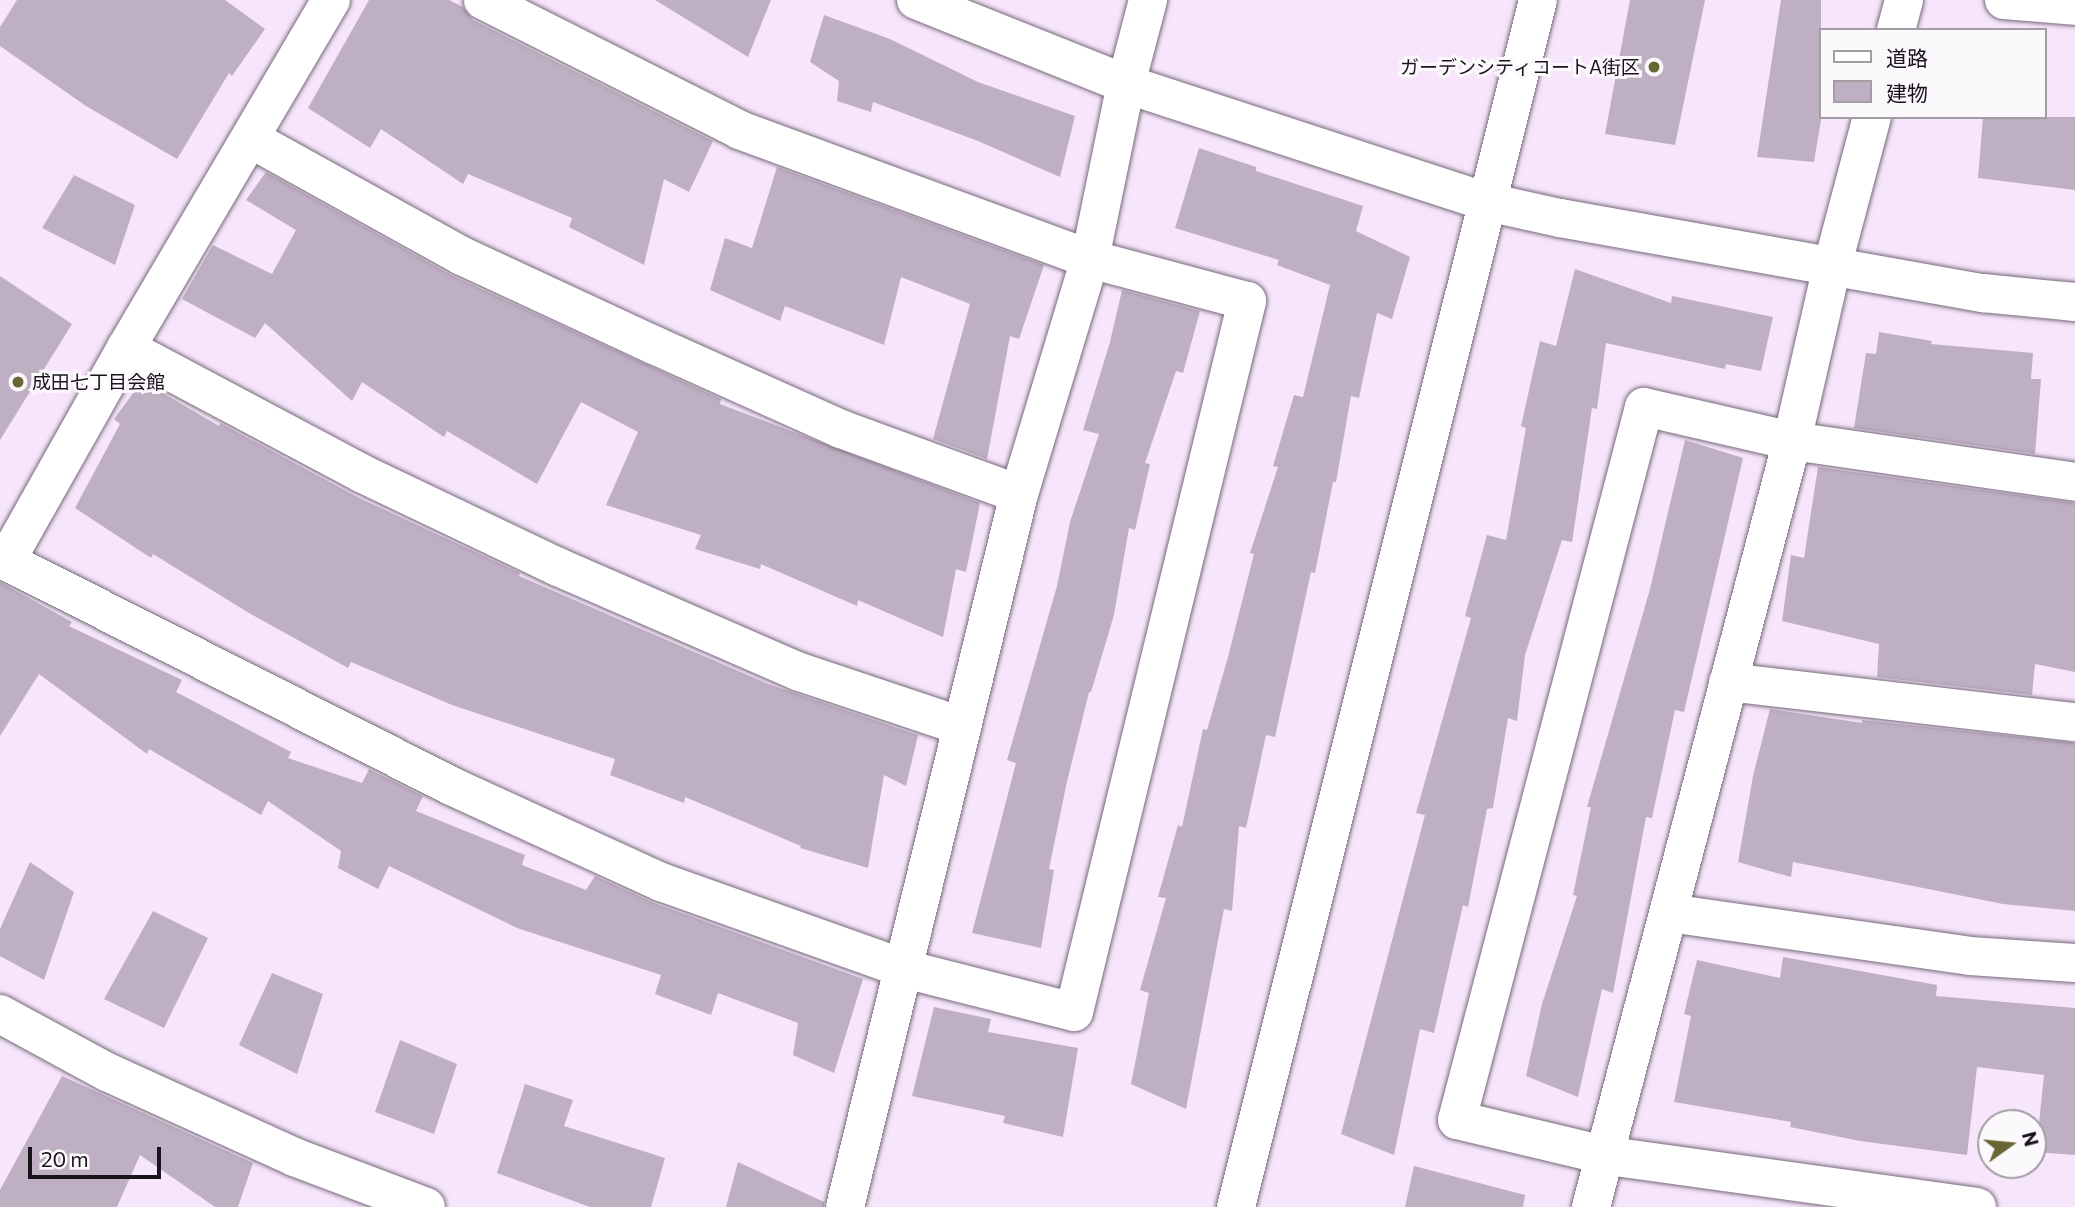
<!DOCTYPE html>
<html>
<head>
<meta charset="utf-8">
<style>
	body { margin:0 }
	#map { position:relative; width:2075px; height:1207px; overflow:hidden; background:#f7e6fb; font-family:Commissioner,"Noto Sans JP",sans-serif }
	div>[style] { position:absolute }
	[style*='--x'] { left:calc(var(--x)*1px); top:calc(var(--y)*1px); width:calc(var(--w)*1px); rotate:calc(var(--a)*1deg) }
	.building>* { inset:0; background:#bfafc3 }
	.roads { filter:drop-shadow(0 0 2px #77697b) drop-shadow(0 0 2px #77697b) }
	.minor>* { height:38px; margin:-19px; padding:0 19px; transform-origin:19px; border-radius:19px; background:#fff }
	.tertiary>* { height:38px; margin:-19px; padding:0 19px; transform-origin:19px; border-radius:19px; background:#fff }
	.dots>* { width:19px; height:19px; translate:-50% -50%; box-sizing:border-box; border:4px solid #fcf9fd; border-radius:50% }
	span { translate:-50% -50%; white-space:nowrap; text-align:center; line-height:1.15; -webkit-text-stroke:6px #fcf9fd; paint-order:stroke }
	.poi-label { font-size:19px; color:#19141b }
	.right { translate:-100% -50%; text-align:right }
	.left { translate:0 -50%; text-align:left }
	.legend { position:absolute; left:1819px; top:28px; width:228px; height:91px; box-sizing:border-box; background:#fcf9fd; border:2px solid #a19da3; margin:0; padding:9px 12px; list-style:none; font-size:21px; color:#19141b }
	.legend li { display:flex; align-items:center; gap:14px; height:35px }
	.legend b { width:35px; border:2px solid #a19da3 }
	.north { position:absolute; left:1977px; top:1109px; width:70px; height:70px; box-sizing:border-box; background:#fcf9fd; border:2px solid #a19da3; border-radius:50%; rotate:75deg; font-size:19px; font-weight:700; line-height:28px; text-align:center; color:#19141b }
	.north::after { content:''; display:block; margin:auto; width:24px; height:32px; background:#686632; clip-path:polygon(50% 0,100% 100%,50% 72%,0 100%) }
	.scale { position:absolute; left:28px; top:1147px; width:133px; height:32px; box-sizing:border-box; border:4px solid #19141b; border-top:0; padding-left:9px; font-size:21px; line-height:24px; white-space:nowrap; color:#19141b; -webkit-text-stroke:5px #fcf9fd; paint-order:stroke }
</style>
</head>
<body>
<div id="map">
	<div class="building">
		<div style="clip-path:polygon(17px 0,225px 0,265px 29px,232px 76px,229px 73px,177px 159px,86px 106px,0 46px,0 27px)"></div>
		<div style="clip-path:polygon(369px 0,449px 0,463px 7px,473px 20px,713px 141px,689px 192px,664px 179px,644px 265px,569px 227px,572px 218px,468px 174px,463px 184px,381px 129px,370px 148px,308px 108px)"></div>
		<div style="clip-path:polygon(655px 0,771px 0,748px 57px)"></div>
		<div style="clip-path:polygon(1630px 0,1705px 0,1675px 145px,1605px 134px)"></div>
		<div style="clip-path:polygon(1781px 0,1821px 0,1821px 120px,1814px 162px,1757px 157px)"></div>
		<div style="clip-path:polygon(824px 15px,890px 39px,978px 82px,1075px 116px,1060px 177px,978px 141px,873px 102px,871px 112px,837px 101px,839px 81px,810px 62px)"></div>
		<div style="clip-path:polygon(1983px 117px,2075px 117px,2075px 190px,1978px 178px)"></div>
		<div style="clip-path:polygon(1199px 148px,1256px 167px,1256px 171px,1363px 206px,1356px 231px,1410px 257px,1392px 319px,1377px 313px,1359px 398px,1351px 396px,1336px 482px,1333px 482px,1315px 573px,1311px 572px,1275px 737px,1266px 735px,1246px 828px,1239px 826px,1232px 911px,1224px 909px,1186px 1109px,1131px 1084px,1149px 993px,1140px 990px,1166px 898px,1158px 897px,1178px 825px,1182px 827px,1203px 729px,1207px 730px,1228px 657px,1254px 554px,1250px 553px,1278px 467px,1273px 466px,1294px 395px,1303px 397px,1330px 285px,1277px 265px,1279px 260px,1175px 228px)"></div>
		<div style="clip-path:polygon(777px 167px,1044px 265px,1019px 339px,1010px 336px,987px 459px,933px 439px,970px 304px,901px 277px,884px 345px,785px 306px,780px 321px,710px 290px,725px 238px,752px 248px)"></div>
		<div style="clip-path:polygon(266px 172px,453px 276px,721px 399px,720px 404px,980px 503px,966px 572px,956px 569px,943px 637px,858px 600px,857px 606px,761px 564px,760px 569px,695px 549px,701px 535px,606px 505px,638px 432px,581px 402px,537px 484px,447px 431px,444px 437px,362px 382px,352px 401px,265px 323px,255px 338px,182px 299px,213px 245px,272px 274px,296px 230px,246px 200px)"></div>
		<div style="clip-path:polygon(74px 175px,135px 205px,115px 265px,42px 228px)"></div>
		<div style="clip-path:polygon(1575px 269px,1671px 303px,1672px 296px,1773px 317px,1761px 371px,1726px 364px,1725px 369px,1606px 343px,1597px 409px,1592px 408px,1572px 542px,1562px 540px,1525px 655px,1517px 721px,1508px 718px,1493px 808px,1487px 809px,1468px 907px,1463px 905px,1434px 1033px,1420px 1029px,1394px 1155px,1341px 1134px,1425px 815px,1416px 813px,1471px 618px,1465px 616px,1487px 535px,1506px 540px,1526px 428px,1521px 426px,1540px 341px,1556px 346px)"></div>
		<div style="clip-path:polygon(0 276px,72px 324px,0 440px)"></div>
		<div style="clip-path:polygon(1122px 290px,1200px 311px,1183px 373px,1176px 371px,1145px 463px,1150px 464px,1135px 530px,1129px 528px,1114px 615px,1091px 692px,1089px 692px,1066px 786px,1049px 869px,1054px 870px,1041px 948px,972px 933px,1016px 763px,1007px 760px,1057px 586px,1070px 522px,1099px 434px,1083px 430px,1110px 342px)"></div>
		<div style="clip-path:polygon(1879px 332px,1932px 341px,1931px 344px,2033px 353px,2031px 379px,2041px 379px,2035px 454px,1854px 428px,1866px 353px,1876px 354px)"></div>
		<div style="clip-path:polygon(142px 381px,219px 426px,220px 423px,359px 498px,520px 573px,519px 576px,768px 684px,918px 735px,906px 786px,884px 775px,868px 868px,800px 848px,801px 846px,685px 797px,684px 803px,610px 775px,615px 759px,452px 705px,351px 662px,348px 668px,249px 613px,153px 554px,151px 558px,75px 508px,120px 424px,114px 419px)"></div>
		<div style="clip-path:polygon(1685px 440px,1743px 458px,1684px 712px,1675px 710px,1652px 818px,1646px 817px,1613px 993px,1602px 989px,1578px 1097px,1526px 1076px,1542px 1004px,1577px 896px,1573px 895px,1591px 807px,1587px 807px,1650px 589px)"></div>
		<div style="clip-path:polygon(1818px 467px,2075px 503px,2075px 672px,2035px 664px,2032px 695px,1877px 677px,1879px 644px,1782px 621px,1791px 555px,1804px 558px)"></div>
		<div style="clip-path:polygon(0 582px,72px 622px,69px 626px,182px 680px,176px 692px,291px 752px,288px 758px,362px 783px,369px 769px,423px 796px,416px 811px,525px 855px,522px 865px,586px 890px,595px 876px,654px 903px,863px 979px,834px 1073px,793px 1055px,798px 1023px,718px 993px,711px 1015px,655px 994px,661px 975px,517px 928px,389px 866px,378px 889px,338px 868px,341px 851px,268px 801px,261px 815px,149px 749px,147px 754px,39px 674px,0 736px)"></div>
		<div style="clip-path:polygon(1770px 709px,1862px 723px,1862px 720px,2075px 743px,2075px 911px,2003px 904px,1793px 862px,1791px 877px,1738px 862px,1753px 776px)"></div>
		<div style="clip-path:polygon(30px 862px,74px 892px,44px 980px,0 956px,0 929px)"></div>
		<div style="clip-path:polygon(153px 911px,208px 938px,164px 1028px,104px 999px)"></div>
		<div style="clip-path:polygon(1783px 957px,1937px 985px,1936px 996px,2075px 1008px,2075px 1155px,2036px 1152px,2044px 1075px,1977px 1067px,1967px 1155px,1860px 1141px,1790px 1127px,1791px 1122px,1674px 1102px,1691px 1016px,1684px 1014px,1697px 960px,1780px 978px)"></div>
		<div style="clip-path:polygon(272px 973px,323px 994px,297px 1074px,239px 1045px)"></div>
		<div style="clip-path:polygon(934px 1007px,991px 1019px,988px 1032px,1078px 1048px,1063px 1137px,1003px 1123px,1005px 1116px,912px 1096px)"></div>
		<div style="clip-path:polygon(400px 1040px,457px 1064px,434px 1134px,375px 1112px)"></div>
		<div style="clip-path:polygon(62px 1076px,253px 1163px,238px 1207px,215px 1207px,140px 1155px,117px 1207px,0 1207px,0 1190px)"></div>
		<div style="clip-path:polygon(525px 1084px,573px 1100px,564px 1126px,665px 1158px,651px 1207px,590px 1207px,497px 1173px)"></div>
		<div style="clip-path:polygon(738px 1162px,824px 1202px,824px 1207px,726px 1207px)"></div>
		<div style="clip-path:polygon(1414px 1166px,1525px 1195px,1523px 1207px,1405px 1207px)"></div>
	</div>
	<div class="roads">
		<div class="minor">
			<div style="--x:331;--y:0;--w:404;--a:120.5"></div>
			<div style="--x:126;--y:348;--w:244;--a:119.4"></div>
			<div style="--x:6;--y:561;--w:499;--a:26.8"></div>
			<div style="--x:451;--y:786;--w:231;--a:24.6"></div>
			<div style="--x:661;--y:882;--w:259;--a:19.6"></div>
			<div style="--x:905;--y:969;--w:174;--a:14.3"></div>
			<div style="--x:1074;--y:1012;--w:732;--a:-76.32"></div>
			<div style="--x:1247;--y:301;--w:163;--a:-165"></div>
			<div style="--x:1090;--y:259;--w:373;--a:-159.8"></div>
			<div style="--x:740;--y:130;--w:288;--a:-153.2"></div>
			<div style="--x:2004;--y:0;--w:71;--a:4.8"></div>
			<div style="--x:1896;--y:30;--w:31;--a:-75"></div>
			<div style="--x:251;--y:139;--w:241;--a:29"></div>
			<div style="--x:462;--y:256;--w:212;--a:24.9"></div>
			<div style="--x:654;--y:345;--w:205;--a:24.2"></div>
			<div style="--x:841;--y:429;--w:189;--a:20.1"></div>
			<div style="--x:126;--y:348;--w:266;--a:28"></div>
			<div style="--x:361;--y:473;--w:218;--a:25.5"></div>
			<div style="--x:558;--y:567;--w:264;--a:23.5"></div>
			<div style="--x:800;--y:672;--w:170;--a:18.5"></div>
			<div style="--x:1728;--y:682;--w:349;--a:6.6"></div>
			<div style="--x:1669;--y:913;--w:304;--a:8.1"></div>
			<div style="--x:1970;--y:956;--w:105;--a:3.8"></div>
			<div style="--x:0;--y:1014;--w:122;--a:28.5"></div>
			<div style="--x:107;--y:1072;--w:205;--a:24.4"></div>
			<div style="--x:294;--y:1157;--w:141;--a:20.7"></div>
			<div style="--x:845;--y:1207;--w:734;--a:-76.29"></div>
			<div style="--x:1019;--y:494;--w:245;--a:-73.2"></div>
			<div style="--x:1090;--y:259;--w:179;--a:-78.4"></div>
			<div style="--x:1126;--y:84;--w:87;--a:-75.3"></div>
			<div style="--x:1591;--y:1207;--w:792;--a:-75.3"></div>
			<div style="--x:1792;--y:441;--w:179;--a:-77.1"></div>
			<div style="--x:1832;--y:267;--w:155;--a:-75.1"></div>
			<div style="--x:1977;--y:1207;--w:377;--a:-172.1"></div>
			<div style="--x:1604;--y:1155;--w:151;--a:-166.6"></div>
			<div style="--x:1457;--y:1120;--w:737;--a:-75.3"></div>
			<div style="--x:1644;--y:407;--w:152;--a:12.9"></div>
			<div style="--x:1792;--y:441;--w:286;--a:8.2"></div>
		</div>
		<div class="tertiary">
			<div style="--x:916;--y:0;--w:226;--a:21.8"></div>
			<div style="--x:1126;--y:84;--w:380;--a:18.1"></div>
			<div style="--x:1487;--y:202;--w:75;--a:12.4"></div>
			<div style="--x:1560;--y:218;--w:430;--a:10.1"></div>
			<div style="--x:1983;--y:293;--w:92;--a:5.6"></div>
			<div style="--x:1236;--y:1207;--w:1244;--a:-75.95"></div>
		</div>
	</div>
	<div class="dots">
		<div style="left:1654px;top:67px;background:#686632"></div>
		<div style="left:18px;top:382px;background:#686632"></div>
	</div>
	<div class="poi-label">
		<span class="right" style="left:1640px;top:67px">ガーデンシティコートA街区</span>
		<span class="left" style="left:32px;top:382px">成田七丁目会館</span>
	</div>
	<ul class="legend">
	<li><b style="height:9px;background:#fff"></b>道路</li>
	<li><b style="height:19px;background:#bfafc3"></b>建物</li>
	</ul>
	<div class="north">N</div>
	<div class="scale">20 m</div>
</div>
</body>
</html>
